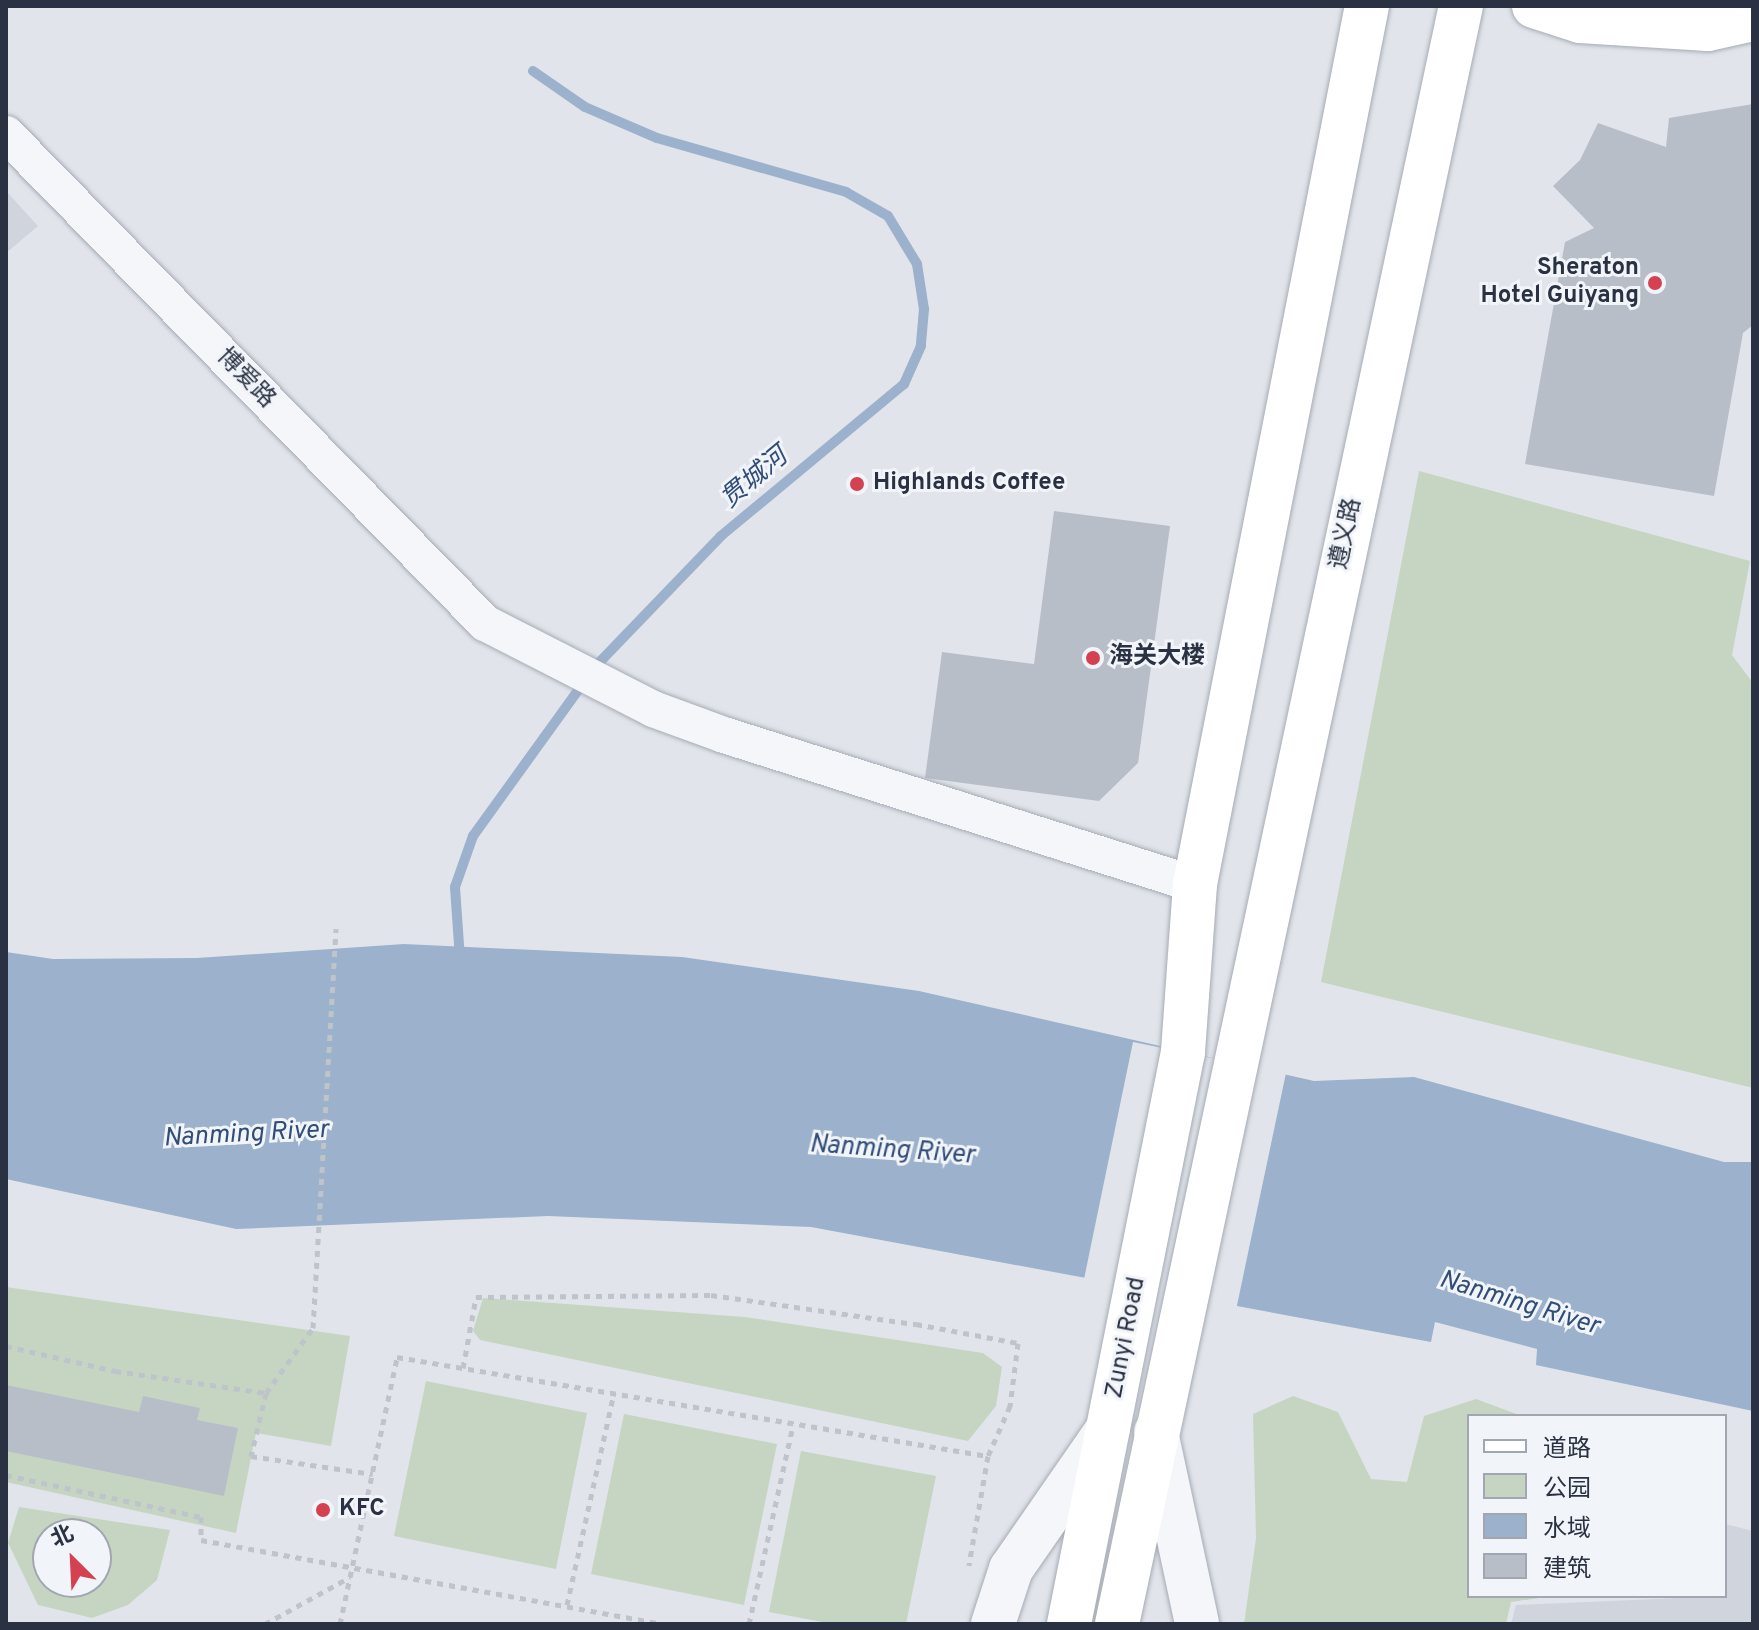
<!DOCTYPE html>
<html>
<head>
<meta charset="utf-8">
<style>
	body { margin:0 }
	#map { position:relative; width:1759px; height:1630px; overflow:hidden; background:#e1e5eb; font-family:Overpass,"Noto Sans SC",sans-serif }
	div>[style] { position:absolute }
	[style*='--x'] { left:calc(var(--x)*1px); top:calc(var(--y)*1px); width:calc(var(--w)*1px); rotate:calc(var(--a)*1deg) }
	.built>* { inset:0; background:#cfd4dd }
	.green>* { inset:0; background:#c6d5c2 }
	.water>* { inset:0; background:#9bb1cc }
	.pier>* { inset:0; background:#e1e5eb }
	.stream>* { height:10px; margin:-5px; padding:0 5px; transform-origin:5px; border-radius:5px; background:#9bb1cc }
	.building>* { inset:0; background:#b8bec8 }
	.path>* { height:5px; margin-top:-2.5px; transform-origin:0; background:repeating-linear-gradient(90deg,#bfc3ca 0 6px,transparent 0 12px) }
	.roads { filter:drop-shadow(0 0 2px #a6abb5) drop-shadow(0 0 2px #a6abb5) }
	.minor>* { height:36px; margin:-18px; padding:0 18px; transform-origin:18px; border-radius:18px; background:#f4f6f9 }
	.tertiary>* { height:44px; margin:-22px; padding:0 22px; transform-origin:22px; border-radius:22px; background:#f4f6f9 }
	.secondary>* { height:44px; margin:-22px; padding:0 22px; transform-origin:22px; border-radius:22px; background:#fff }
	.primary>* { height:44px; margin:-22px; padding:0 22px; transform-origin:22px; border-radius:22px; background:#fff }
	.dots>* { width:22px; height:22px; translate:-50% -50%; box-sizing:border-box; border:4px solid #f1f4f8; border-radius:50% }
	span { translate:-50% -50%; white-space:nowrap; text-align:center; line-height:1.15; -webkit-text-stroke:6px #f1f4f8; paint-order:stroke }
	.poi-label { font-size:24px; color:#293143; font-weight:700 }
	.right { translate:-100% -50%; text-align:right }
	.left { translate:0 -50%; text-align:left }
	.street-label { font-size:24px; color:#293143 }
	.water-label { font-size:26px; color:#314e79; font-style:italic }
	.frame { position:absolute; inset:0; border:8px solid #293143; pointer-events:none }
	.legend { position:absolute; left:1467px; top:1414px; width:260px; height:184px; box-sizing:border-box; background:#f1f4f8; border:2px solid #a1a6b0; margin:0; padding:10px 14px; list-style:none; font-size:24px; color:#293143 }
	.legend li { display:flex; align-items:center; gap:16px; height:40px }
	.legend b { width:40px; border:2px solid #a1a6b0 }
	.north { position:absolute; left:32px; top:1518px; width:80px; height:80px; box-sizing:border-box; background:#f1f4f8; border:2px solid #a1a6b0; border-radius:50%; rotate:336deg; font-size:22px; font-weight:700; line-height:32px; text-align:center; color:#293143 }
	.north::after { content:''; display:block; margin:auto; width:28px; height:36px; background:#d44252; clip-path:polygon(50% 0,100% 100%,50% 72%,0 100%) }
</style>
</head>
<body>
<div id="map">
	<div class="built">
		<div style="clip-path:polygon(6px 191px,38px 226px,6px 253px)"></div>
		<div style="clip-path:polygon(1725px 1524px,1753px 1531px,1753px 1624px,1511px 1624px,1516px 1605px,1725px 1596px)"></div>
	</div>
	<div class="green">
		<div style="clip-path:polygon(1419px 471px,1750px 561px,1732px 655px,1753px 683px,1753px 1088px,1321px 982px)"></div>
		<div style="clip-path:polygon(6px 1287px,350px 1336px,331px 1446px,256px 1433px,236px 1533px,6px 1482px)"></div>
		<div style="clip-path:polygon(483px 1298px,745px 1317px,983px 1353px,1002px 1367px,996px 1406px,968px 1441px,480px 1340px,473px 1331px)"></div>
		<div style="clip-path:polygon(426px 1381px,587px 1413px,556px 1569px,394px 1536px)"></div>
		<div style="clip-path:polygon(1293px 1396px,1338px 1412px,1371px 1479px,1407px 1482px,1424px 1416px,1476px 1399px,1522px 1416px,1469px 1416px,1469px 1596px,1553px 1596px,1511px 1602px,1506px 1624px,1244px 1624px,1256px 1538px,1253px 1414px)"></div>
		<div style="clip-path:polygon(624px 1414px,777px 1444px,744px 1605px,591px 1574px)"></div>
		<div style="clip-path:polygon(801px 1451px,936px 1476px,906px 1624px,833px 1624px,769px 1612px)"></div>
		<div style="clip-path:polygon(evenodd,19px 1507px,170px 1530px,157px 1580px,128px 1605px,92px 1618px,38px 1605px,8px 1543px,19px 1507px,96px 1534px,96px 1582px,48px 1582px,48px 1534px,96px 1534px)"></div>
	</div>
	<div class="water">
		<div style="clip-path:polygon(404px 944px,682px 957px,919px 991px,1314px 1081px,1414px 1077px,1724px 1162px,1753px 1162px,1753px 1411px,1536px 1365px,1537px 1349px,1435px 1322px,1431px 1342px,811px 1227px,548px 1216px,236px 1229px,6px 1179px,6px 952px,53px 959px,197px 958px)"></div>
	</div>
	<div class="pier">
		<div style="clip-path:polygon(1133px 1042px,1286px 1073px,1236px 1310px,1083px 1284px)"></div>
	</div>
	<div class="stream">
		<div style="--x:533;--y:71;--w:63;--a:34.7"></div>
		<div style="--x:585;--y:107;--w:78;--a:23.3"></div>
		<div style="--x:657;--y:138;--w:197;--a:15.9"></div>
		<div style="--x:846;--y:192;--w:48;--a:29.7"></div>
		<div style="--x:888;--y:216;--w:56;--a:58.9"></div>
		<div style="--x:917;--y:264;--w:46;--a:81.2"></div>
		<div style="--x:924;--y:309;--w:37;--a:95"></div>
		<div style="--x:921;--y:346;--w:42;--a:114.1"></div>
		<div style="--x:904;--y:384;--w:238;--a:140.3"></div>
		<div style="--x:721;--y:536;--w:185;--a:133.9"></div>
		<div style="--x:460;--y:959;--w:72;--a:-94"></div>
		<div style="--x:455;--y:887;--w:54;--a:-70.6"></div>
		<div style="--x:473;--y:836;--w:190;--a:-54.2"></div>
	</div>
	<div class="building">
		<div style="clip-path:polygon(1753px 104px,1753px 325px,1743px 333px,1714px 496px,1525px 464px,1565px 242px,1594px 228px,1553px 186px,1580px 160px,1598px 123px,1666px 147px,1669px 118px)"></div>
		<div style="clip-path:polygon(1054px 511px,1170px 526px,1138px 763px,1099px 801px,925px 778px,942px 652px,1034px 664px)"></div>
		<div style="clip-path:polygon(6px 1385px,139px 1412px,143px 1396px,200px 1408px,197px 1420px,238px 1428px,224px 1496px,6px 1451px)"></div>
	</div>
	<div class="path">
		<div style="--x:6;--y:1346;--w:112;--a:12.9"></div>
		<div style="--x:115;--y:1371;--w:153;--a:8.3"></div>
		<div style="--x:266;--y:1393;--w:80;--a:-54.1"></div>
		<div style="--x:313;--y:1328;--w:400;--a:-86.7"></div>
		<div style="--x:463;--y:1368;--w:72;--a:-79.6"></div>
		<div style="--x:476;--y:1297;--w:235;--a:-0.5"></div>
		<div style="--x:711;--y:1295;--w:207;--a:8.1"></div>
		<div style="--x:916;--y:1324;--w:104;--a:10.6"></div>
		<div style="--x:1018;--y:1343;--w:64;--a:97.2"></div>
		<div style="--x:1010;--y:1406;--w:55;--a:113.7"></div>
		<div style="--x:266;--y:1393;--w:65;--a:103.4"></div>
		<div style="--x:251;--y:1456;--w:123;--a:8.4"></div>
		<div style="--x:6;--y:1475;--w:199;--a:12.2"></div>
		<div style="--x:201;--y:1517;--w:23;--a:90"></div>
		<div style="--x:201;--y:1540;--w:468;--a:10.3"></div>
		<div style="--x:567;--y:1605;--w:217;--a:-77.5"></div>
		<div style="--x:265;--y:1624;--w:97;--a:-28.9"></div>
		<div style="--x:340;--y:1624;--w:273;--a:-77.9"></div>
		<div style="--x:397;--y:1357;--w:599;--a:9.51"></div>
		<div style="--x:988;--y:1456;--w:111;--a:99.9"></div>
		<div style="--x:749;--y:1624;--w:204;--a:-77.5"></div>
	</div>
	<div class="roads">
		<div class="minor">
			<div style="--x:6;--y:134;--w:685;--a:45.59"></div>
			<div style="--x:485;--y:623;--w:189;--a:27.1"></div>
			<div style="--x:653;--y:709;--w:76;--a:20.1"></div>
			<div style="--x:724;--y:735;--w:494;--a:17.6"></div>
		</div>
		<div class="tertiary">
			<div style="--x:1156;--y:1432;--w:196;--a:77.9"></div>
			<div style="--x:993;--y:1624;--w:58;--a:-71.9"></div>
			<div style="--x:1011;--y:1569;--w:170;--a:-55.3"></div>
		</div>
		<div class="secondary">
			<div style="--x:1069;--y:1624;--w:583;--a:-78.73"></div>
			<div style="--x:1183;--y:1052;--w:168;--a:-85.9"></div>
			<div style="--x:1195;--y:884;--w:895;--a:-78.92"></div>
			<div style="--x:1117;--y:1624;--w:1654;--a:-78"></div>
		</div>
		<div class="primary">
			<div style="--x:1534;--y:6;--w:48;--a:18.1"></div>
			<div style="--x:1580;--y:21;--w:128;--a:3.6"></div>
			<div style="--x:1708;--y:29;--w:46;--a:-12.5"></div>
		</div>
	</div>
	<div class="dots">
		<div style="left:1655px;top:283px;background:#d44252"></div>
		<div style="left:857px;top:484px;background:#d44252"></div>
		<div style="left:1093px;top:658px;background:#d44252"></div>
		<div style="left:323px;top:1510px;background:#d44252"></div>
	</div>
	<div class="poi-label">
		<span class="right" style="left:1639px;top:283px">Sheraton<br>Hotel Guiyang</span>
		<span class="left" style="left:873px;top:484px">Highlands Coffee</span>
		<span class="left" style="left:1109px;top:658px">海关大楼</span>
		<span class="left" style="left:339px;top:1510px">KFC</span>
	</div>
	<div class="street-label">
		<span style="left:245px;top:379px;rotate:46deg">博爱路</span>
		<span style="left:1347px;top:534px;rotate:-78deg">遵义路</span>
		<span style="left:1127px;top:1338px;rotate:-79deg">Zunyi Road</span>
	</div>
	<div class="water-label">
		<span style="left:755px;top:479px;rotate:-40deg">贯城河</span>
		<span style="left:246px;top:1135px;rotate:-3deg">Nanming River</span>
		<span style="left:892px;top:1151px;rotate:4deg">Nanming River</span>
		<span style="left:1519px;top:1304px;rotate:17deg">Nanming River</span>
	</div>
	<div class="frame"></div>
	<ul class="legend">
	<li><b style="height:10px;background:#fff"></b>道路</li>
	<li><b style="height:22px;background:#c6d5c2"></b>公园</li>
	<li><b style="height:22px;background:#9bb1cc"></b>水域</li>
	<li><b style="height:22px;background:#b8bec8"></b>建筑</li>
	</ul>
	<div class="north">北</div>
</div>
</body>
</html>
